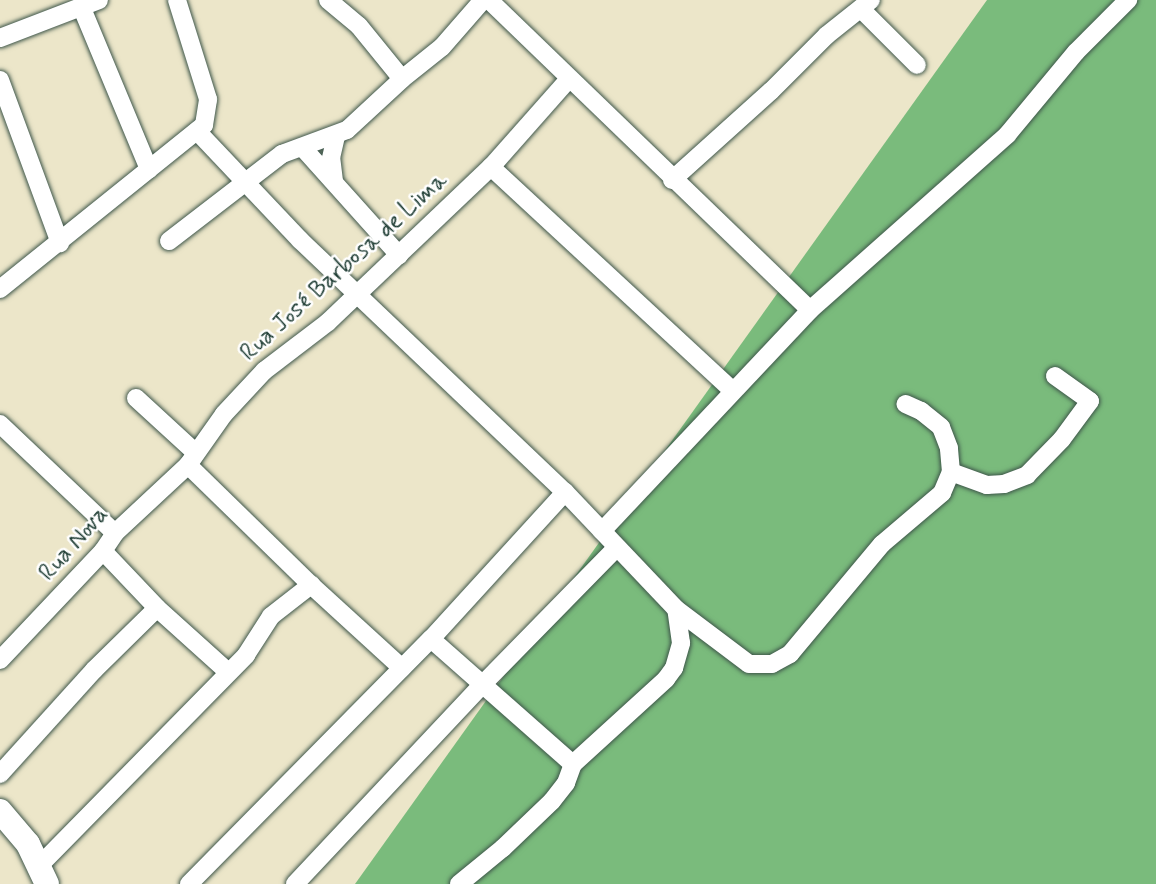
<!DOCTYPE html>
<html>
<head>
<meta charset="utf-8">
<style>
	body { margin:0 }
	#map { position:relative; width:1156px; height:884px; overflow:hidden; background:#ece6c9; font-family:Mynerve,sans-serif }
	div>[style] { position:absolute }
	[style*='--x'] { left:calc(var(--x)*1px); top:calc(var(--y)*1px); width:calc(var(--w)*1px); rotate:calc(var(--a)*1deg) }
	.forest>* { inset:0; background:#7abb7c }
	.roads { filter:drop-shadow(0 0 2px #3e564a) drop-shadow(0 0 2px #3e564a) }
	.street>* { height:18px; margin:-9px; padding:0 9px; transform-origin:9px; border-radius:9px; background:#fff }
	.secondary>* { height:24px; margin:-12px; padding:0 12px; transform-origin:12px; border-radius:12px; background:#fff }
	span { translate:-50% -50%; white-space:nowrap; text-align:center; line-height:1.15; -webkit-text-stroke:5px #fff; paint-order:stroke }
	.street-label { font-size:24px; color:#1f3d34 }
</style>
</head>
<body>
<div id="map">
	<div class="forest">
		<div style="clip-path:polygon(987px 0,1156px 0,1156px 884px,355px 884px)"></div>
	</div>
	<div class="roads">
		<div class="street">
			<div style="--x:328;--y:0;--w:40;--a:40"></div>
			<div style="--x:359;--y:26;--w:68;--a:50.9"></div>
			<div style="--x:489;--y:0;--w:446;--a:44"></div>
			<div style="--x:81;--y:6;--w:177;--a:67.4"></div>
			<div style="--x:861;--y:9;--w:79;--a:45"></div>
			<div style="--x:0;--y:38;--w:106;--a:-21"></div>
			<div style="--x:0;--y:80;--w:174;--a:69.8"></div>
			<div style="--x:197;--y:131;--w:150;--a:46.6"></div>
			<div style="--x:300;--y:240;--w:366;--a:43.6"></div>
			<div style="--x:565;--y:492;--w:161;--a:46.5"></div>
			<div style="--x:676;--y:609;--w:91;--a:37"></div>
			<div style="--x:749;--y:664;--w:23;--a:0"></div>
			<div style="--x:772;--y:664;--w:21;--a:-29"></div>
			<div style="--x:790;--y:654;--w:143;--a:-50.1"></div>
			<div style="--x:882;--y:544;--w:79;--a:-40.4"></div>
			<div style="--x:942;--y:493;--w:23;--a:-67"></div>
			<div style="--x:951;--y:472;--w:24;--a:-95"></div>
			<div style="--x:949;--y:448;--w:22;--a:-111"></div>
			<div style="--x:941;--y:427;--w:26;--a:-141"></div>
			<div style="--x:921;--y:411;--w:17;--a:-156"></div>
			<div style="--x:303;--y:148;--w:144;--a:48.1"></div>
			<div style="--x:491;--y:167;--w:328;--a:42.8"></div>
			<div style="--x:672;--y:180;--w:133;--a:-42"></div>
			<div style="--x:771;--y:91;--w:79;--a:-45"></div>
			<div style="--x:827;--y:35;--w:56;--a:-38.5"></div>
			<div style="--x:334;--y:181;--w:23;--a:-97"></div>
			<div style="--x:331;--y:158;--w:23;--a:-77"></div>
			<div style="--x:169;--y:241;--w:143;--a:-37.6"></div>
			<div style="--x:282;--y:154;--w:69;--a:-20.3"></div>
			<div style="--x:347;--y:130;--w:75;--a:-42.8"></div>
			<div style="--x:402;--y:79;--w:51;--a:-38.7"></div>
			<div style="--x:442;--y:47;--w:62;--a:-48.9"></div>
			<div style="--x:0;--y:289;--w:262;--a:-38.8"></div>
			<div style="--x:204;--y:125;--w:26;--a:-81"></div>
			<div style="--x:208;--y:99;--w:104;--a:-107.4"></div>
			<div style="--x:136;--y:398;--w:80;--a:42.5"></div>
			<div style="--x:0;--y:424;--w:158;--a:43.5"></div>
			<div style="--x:188;--y:465;--w:172;--a:44.3"></div>
			<div style="--x:311;--y:585;--w:123;--a:42.4"></div>
			<div style="--x:951;--y:472;--w:38;--a:20"></div>
			<div style="--x:987;--y:485;--w:17;--a:-3"></div>
			<div style="--x:1004;--y:484;--w:25;--a:-21"></div>
			<div style="--x:1027;--y:475;--w:50;--a:-45.8"></div>
			<div style="--x:1062;--y:439;--w:47;--a:-53.6"></div>
			<div style="--x:1090;--y:401;--w:43;--a:-144.5"></div>
			<div style="--x:602;--y:531;--w:303;--a:-46.7"></div>
			<div style="--x:810;--y:310;--w:264;--a:-41.6"></div>
			<div style="--x:1007;--y:135;--w:108;--a:-50.3"></div>
			<div style="--x:1076;--y:52;--w:74;--a:-45"></div>
			<div style="--x:103;--y:551;--w:79;--a:46.5"></div>
			<div style="--x:157;--y:608;--w:96;--a:42"></div>
			<div style="--x:431;--y:639;--w:189;--a:41.4"></div>
			<div style="--x:0;--y:660;--w:150;--a:-46.6"></div>
			<div style="--x:103;--y:551;--w:22;--a:-56"></div>
			<div style="--x:115;--y:533;--w:100;--a:-43"></div>
			<div style="--x:188;--y:465;--w:62;--a:-54.8"></div>
			<div style="--x:224;--y:414;--w:59;--a:-47.1"></div>
			<div style="--x:264;--y:371;--w:81;--a:-37.4"></div>
			<div style="--x:328;--y:322;--w:225;--a:-43.6"></div>
			<div style="--x:491;--y:167;--w:116;--a:-48.5"></div>
			<div style="--x:0;--y:774;--w:140;--a:-47.9"></div>
			<div style="--x:94;--y:670;--w:88;--a:-44.5"></div>
			<div style="--x:39;--y:866;--w:296;--a:-45.5"></div>
			<div style="--x:246;--y:655;--w:46;--a:-57.3"></div>
			<div style="--x:271;--y:616;--w:51;--a:-37.8"></div>
			<div style="--x:189;--y:884;--w:344;--a:-45.4"></div>
			<div style="--x:431;--y:639;--w:199;--a:-47.6"></div>
			<div style="--x:295;--y:884;--w:272;--a:-46.8"></div>
			<div style="--x:481;--y:686;--w:193;--a:-45.6"></div>
			<div style="--x:459;--y:884;--w:57;--a:-39.3"></div>
			<div style="--x:503;--y:848;--w:68;--a:-43.8"></div>
			<div style="--x:552;--y:801;--w:23;--a:-52"></div>
			<div style="--x:566;--y:783;--w:20;--a:-70"></div>
			<div style="--x:573;--y:764;--w:126;--a:-42.4"></div>
			<div style="--x:666;--y:679;--w:14;--a:-54"></div>
			<div style="--x:674;--y:668;--w:26;--a:-74"></div>
			<div style="--x:681;--y:643;--w:34;--a:-98"></div>
		</div>
		<div class="secondary">
			<div style="--x:0;--y:811;--w:43;--a:49.7"></div>
			<div style="--x:28;--y:844;--w:44;--a:64.6"></div>
		</div>
	</div>
	<div class="street-label">
		<span style="left:344px;top:267px;rotate:-42deg">Rua José Barbosa de Lima</span>
		<span style="left:74px;top:544px;rotate:-48deg">Rua Nova</span>
	</div>
</div>
</body>
</html>
